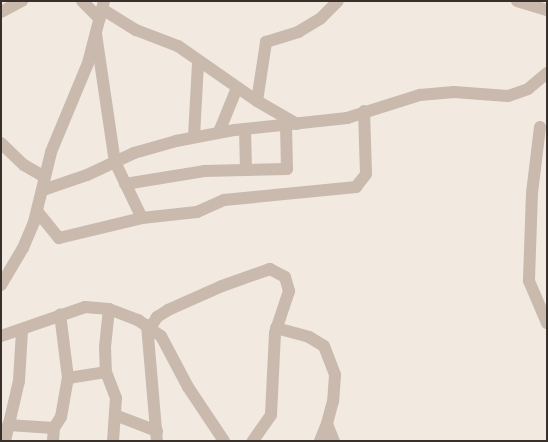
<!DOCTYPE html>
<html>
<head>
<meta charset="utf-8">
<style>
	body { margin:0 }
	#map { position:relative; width:548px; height:442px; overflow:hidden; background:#f2e9e1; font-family:Inter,sans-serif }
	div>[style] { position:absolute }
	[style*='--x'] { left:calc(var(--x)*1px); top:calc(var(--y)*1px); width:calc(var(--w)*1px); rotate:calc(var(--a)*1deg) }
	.minor>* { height:12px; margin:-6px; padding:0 6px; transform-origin:6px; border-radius:6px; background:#cab9ad }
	span { translate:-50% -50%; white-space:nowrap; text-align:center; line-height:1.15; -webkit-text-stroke:4px #faf3ed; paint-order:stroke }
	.frame { position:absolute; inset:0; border:2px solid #392f2b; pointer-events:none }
</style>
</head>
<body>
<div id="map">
	<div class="minor">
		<div style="--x:82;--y:1;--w:25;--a:45"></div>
		<div style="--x:517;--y:1;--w:31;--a:17"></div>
		<div style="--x:102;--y:9;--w:40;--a:32"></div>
		<div style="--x:136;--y:30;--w:45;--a:20.9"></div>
		<div style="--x:178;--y:46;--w:96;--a:34.8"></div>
		<div style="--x:257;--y:101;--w:46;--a:29.9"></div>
		<div style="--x:1;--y:12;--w:24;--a:-28"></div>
		<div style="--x:96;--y:34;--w:129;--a:81.6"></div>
		<div style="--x:115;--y:162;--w:62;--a:64.3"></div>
		<div style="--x:142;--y:218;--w:55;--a:-6.2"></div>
		<div style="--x:197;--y:212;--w:30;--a:-24"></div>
		<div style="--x:224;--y:200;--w:133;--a:-5.6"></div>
		<div style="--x:356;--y:187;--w:16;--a:-52"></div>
		<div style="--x:366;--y:174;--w:63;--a:-91.8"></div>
		<div style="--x:257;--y:101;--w:60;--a:-81.3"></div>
		<div style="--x:266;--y:42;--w:34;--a:-17"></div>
		<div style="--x:298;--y:32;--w:26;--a:-31"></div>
		<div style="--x:320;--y:19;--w:25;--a:-45"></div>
		<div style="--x:540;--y:127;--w:66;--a:96.9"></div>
		<div style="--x:532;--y:193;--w:88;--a:92"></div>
		<div style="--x:529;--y:281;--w:46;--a:66.8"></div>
		<div style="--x:245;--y:129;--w:41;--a:88.6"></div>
		<div style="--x:219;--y:132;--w:48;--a:-67.8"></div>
		<div style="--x:194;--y:137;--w:75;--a:-86.9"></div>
		<div style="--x:1;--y:143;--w:32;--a:44"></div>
		<div style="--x:24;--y:165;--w:24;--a:30"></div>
		<div style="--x:125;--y:184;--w:80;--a:-9.3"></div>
		<div style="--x:204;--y:171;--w:83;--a:-1.4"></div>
		<div style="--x:287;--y:169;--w:44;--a:-91.3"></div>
		<div style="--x:43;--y:190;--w:46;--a:-18.8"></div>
		<div style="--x:87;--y:175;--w:52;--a:-25.1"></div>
		<div style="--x:134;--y:153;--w:44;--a:-15.9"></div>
		<div style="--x:176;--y:141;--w:60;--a:-10.6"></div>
		<div style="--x:235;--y:130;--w:113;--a:-6.1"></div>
		<div style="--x:347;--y:118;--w:77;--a:-17.5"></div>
		<div style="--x:420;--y:95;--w:34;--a:-5"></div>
		<div style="--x:454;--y:92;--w:54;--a:4.2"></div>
		<div style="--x:508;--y:96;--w:21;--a:-19"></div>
		<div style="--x:528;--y:89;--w:25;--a:-40"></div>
		<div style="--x:37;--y:211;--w:35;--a:51"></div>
		<div style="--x:59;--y:238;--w:85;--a:-13.5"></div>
		<div style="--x:1;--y:285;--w:43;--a:-59.3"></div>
		<div style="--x:23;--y:248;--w:28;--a:-67"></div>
		<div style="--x:34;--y:222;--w:72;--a:-76.3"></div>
		<div style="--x:51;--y:152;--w:96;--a:-67.4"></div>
		<div style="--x:88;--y:63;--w:64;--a:-75.5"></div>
		<div style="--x:109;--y:309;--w:38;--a:96"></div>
		<div style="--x:105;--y:347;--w:25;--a:88"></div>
		<div style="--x:106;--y:372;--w:28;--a:69"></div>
		<div style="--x:116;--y:398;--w:43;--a:94"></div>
		<div style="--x:147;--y:325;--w:116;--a:85.1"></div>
		<div style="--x:151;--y:327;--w:12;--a:-59"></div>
		<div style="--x:157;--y:317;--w:13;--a:-32"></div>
		<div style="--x:168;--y:310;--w:59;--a:-24"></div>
		<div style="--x:222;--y:286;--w:51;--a:-19.5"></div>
		<div style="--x:270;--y:269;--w:17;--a:28"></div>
		<div style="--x:285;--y:277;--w:15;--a:74"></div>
		<div style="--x:289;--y:291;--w:44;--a:108.4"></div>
		<div style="--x:275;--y:333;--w:82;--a:92.8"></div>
		<div style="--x:271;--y:415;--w:32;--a:125"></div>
		<div style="--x:276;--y:328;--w:34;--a:15"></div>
		<div style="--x:309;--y:337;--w:17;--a:31"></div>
		<div style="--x:324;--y:346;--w:31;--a:69"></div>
		<div style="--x:335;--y:375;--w:26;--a:94"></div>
		<div style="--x:333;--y:401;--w:24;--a:105"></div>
		<div style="--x:327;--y:424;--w:18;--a:68"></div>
		<div style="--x:1;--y:336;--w:89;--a:-19"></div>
		<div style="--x:85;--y:307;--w:24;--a:5"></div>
		<div style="--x:109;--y:309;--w:31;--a:21"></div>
		<div style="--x:138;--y:320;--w:28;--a:35"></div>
		<div style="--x:161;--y:336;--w:58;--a:62.1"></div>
		<div style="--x:188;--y:387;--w:65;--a:56.3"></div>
		<div style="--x:68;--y:378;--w:38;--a:-9"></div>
		<div style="--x:115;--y:415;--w:45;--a:20.9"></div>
		<div style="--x:8;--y:425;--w:46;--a:3.7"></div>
		<div style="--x:54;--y:428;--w:13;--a:-58"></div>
		<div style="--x:61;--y:417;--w:40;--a:-80"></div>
		<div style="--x:68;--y:378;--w:64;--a:-97.1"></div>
		<div style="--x:5;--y:441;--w:62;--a:-76.9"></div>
		<div style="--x:19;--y:381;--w:50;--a:-86.6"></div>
		<div style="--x:53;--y:441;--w:13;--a:-86"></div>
		<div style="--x:320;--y:441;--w:18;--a:-68"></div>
	</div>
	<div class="frame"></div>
</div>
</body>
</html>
